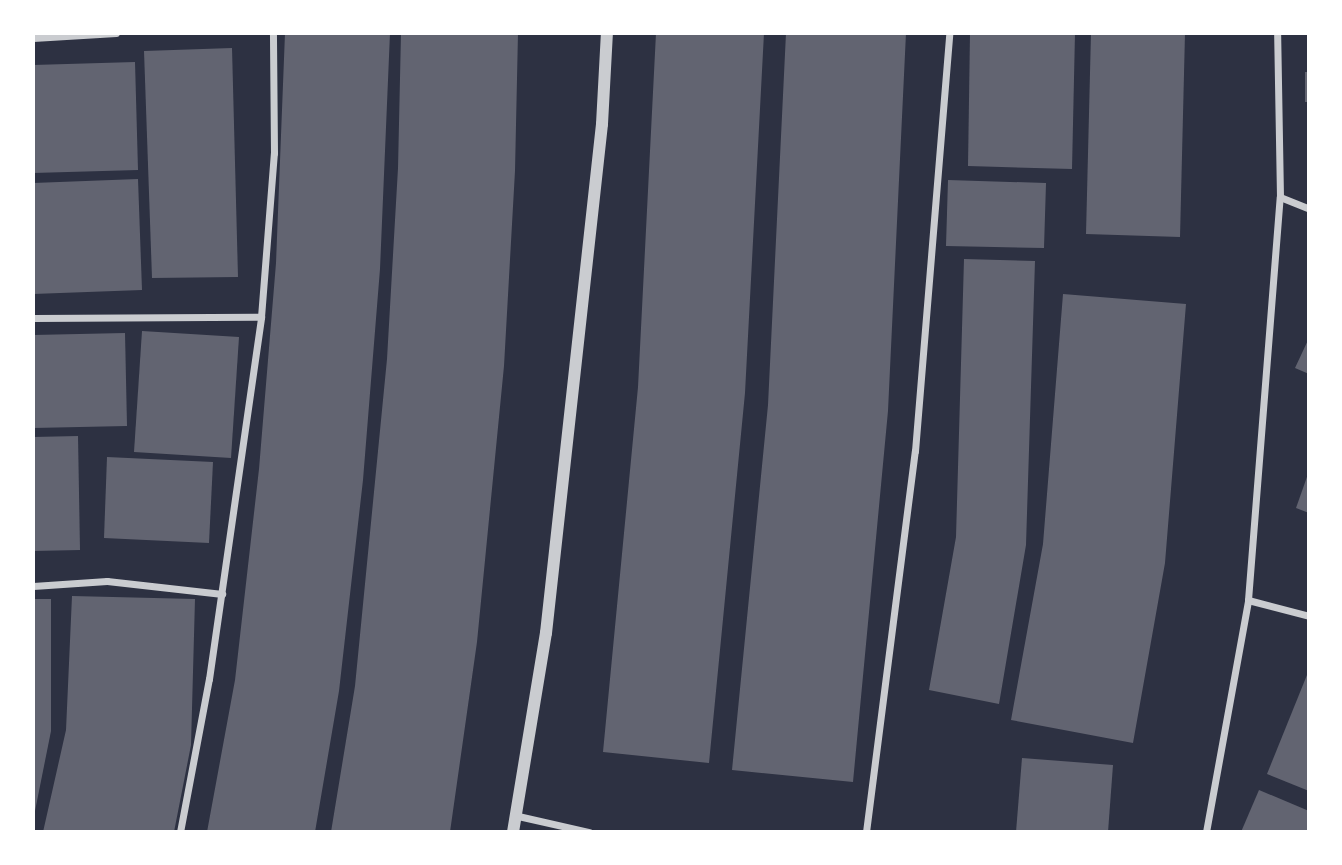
<!DOCTYPE html>
<html>
<head>
<meta charset="utf-8">
<style>
	body { margin:0 }
	#map { position:relative; width:1342px; height:865px; overflow:hidden; background:#2d3142; font-family:Cabin,sans-serif }
	div>[style] { position:absolute }
	[style*='--x'] { left:calc(var(--x)*1px); top:calc(var(--y)*1px); width:calc(var(--w)*1px); rotate:calc(var(--a)*1deg) }
	.building>* { inset:0; background:#626471 }
	.minor>* { height:7px; margin:-3.5px; padding:0 3.5px; transform-origin:3.5px; border-radius:3.5px; background:#caccd0 }
	.tertiary>* { height:12px; margin:-6px; padding:0 6px; transform-origin:6px; border-radius:6px; background:#caccd0 }
	span { translate:-50% -50%; white-space:nowrap; text-align:center; line-height:1.15; -webkit-text-stroke:6px #fff; paint-order:stroke }
	.frame { position:absolute; inset:0; border:35px solid #fff; pointer-events:none }
</style>
</head>
<body>
<div id="map">
	<div class="building">
		<div style="clip-path:polygon(285px 33px,390px 33px,380px 269px,363px 480px,339px 691px,315px 832px,207px 832px,235px 680px,259px 469px,276px 263px)"></div>
		<div style="clip-path:polygon(401px 33px,518px 33px,515px 171px,504px 366px,477px 642px,450px 832px,331px 832px,355px 686px,387px 359px,398px 168px)"></div>
		<div style="clip-path:polygon(656px 33px,764px 33px,745px 393px,709px 763px,603px 752px,638px 387px)"></div>
		<div style="clip-path:polygon(786px 33px,906px 33px,888px 411px,853px 782px,732px 770px,768px 405px)"></div>
		<div style="clip-path:polygon(970px 33px,1075px 33px,1072px 169px,968px 166px)"></div>
		<div style="clip-path:polygon(1091px 33px,1185px 33px,1180px 237px,1086px 234px)"></div>
		<div style="clip-path:polygon(232px 48px,238px 277px,152px 278px,144px 51px)"></div>
		<div style="clip-path:polygon(135px 62px,138px 170px,33px 173px,33px 65px)"></div>
		<div style="clip-path:polygon(1305px 72px,1309px 72px,1309px 102px,1305px 102px)"></div>
		<div style="clip-path:polygon(138px 179px,142px 290px,33px 294px,33px 183px)"></div>
		<div style="clip-path:polygon(948px 180px,1046px 183px,1044px 248px,946px 246px)"></div>
		<div style="clip-path:polygon(964px 259px,1035px 261px,1026px 545px,999px 704px,929px 690px,956px 537px)"></div>
		<div style="clip-path:polygon(1063px 294px,1186px 304px,1165px 563px,1133px 743px,1011px 720px,1043px 544px)"></div>
		<div style="clip-path:polygon(142px 331px,239px 337px,231px 458px,134px 452px)"></div>
		<div style="clip-path:polygon(125px 333px,127px 426px,33px 428px,33px 335px)"></div>
		<div style="clip-path:polygon(1309px 338px,1309px 374px,1295px 368px)"></div>
		<div style="clip-path:polygon(78px 436px,80px 550px,33px 551px,33px 437px)"></div>
		<div style="clip-path:polygon(107px 457px,213px 462px,209px 543px,104px 538px)"></div>
		<div style="clip-path:polygon(1308px 474px,1309px 474px,1309px 513px,1296px 508px)"></div>
		<div style="clip-path:polygon(72px 596px,195px 599px,191px 745px,174px 832px,43px 832px,66px 730px)"></div>
		<div style="clip-path:polygon(33px 599px,51px 599px,51px 731px,34px 816px)"></div>
		<div style="clip-path:polygon(1309px 670px,1309px 791px,1267px 774px)"></div>
		<div style="clip-path:polygon(1022px 758px,1113px 765px,1108px 832px,1016px 832px)"></div>
		<div style="clip-path:polygon(1259px 790px,1309px 811px,1309px 832px,1241px 832px)"></div>
	</div>
	<div class="minor">
		<div style="--x:33;--y:38;--w:83;--a:-3.4"></div>
		<div style="--x:1280;--y:197;--w:31;--a:22"></div>
		<div style="--x:33;--y:318;--w:228;--a:-0.3"></div>
		<div style="--x:33;--y:586;--w:74;--a:-3.9"></div>
		<div style="--x:107;--y:581;--w:116;--a:6.4"></div>
		<div style="--x:1248;--y:600;--w:63;--a:14.7"></div>
		<div style="--x:518;--y:816;--w:73;--a:12.7"></div>
		<div style="--x:180;--y:832;--w:156;--a:-79.3"></div>
		<div style="--x:209;--y:679;--w:366;--a:-81.8"></div>
		<div style="--x:261;--y:317;--w:165;--a:-85.5"></div>
		<div style="--x:274;--y:153;--w:120;--a:-90.5"></div>
		<div style="--x:866;--y:832;--w:384;--a:-82.7"></div>
		<div style="--x:915;--y:451;--w:419;--a:-85.3"></div>
		<div style="--x:1206;--y:832;--w:236;--a:-79.7"></div>
		<div style="--x:1248;--y:600;--w:404;--a:-85.5"></div>
		<div style="--x:1280;--y:197;--w:164;--a:-91"></div>
	</div>
	<div class="tertiary">
		<div style="--x:513;--y:832;--w:202;--a:-80.6"></div>
		<div style="--x:546;--y:633;--w:512;--a:-83.72"></div>
		<div style="--x:602;--y:124;--w:91;--a:-86.9"></div>
	</div>
	<div class="frame"></div>
</div>
</body>
</html>
